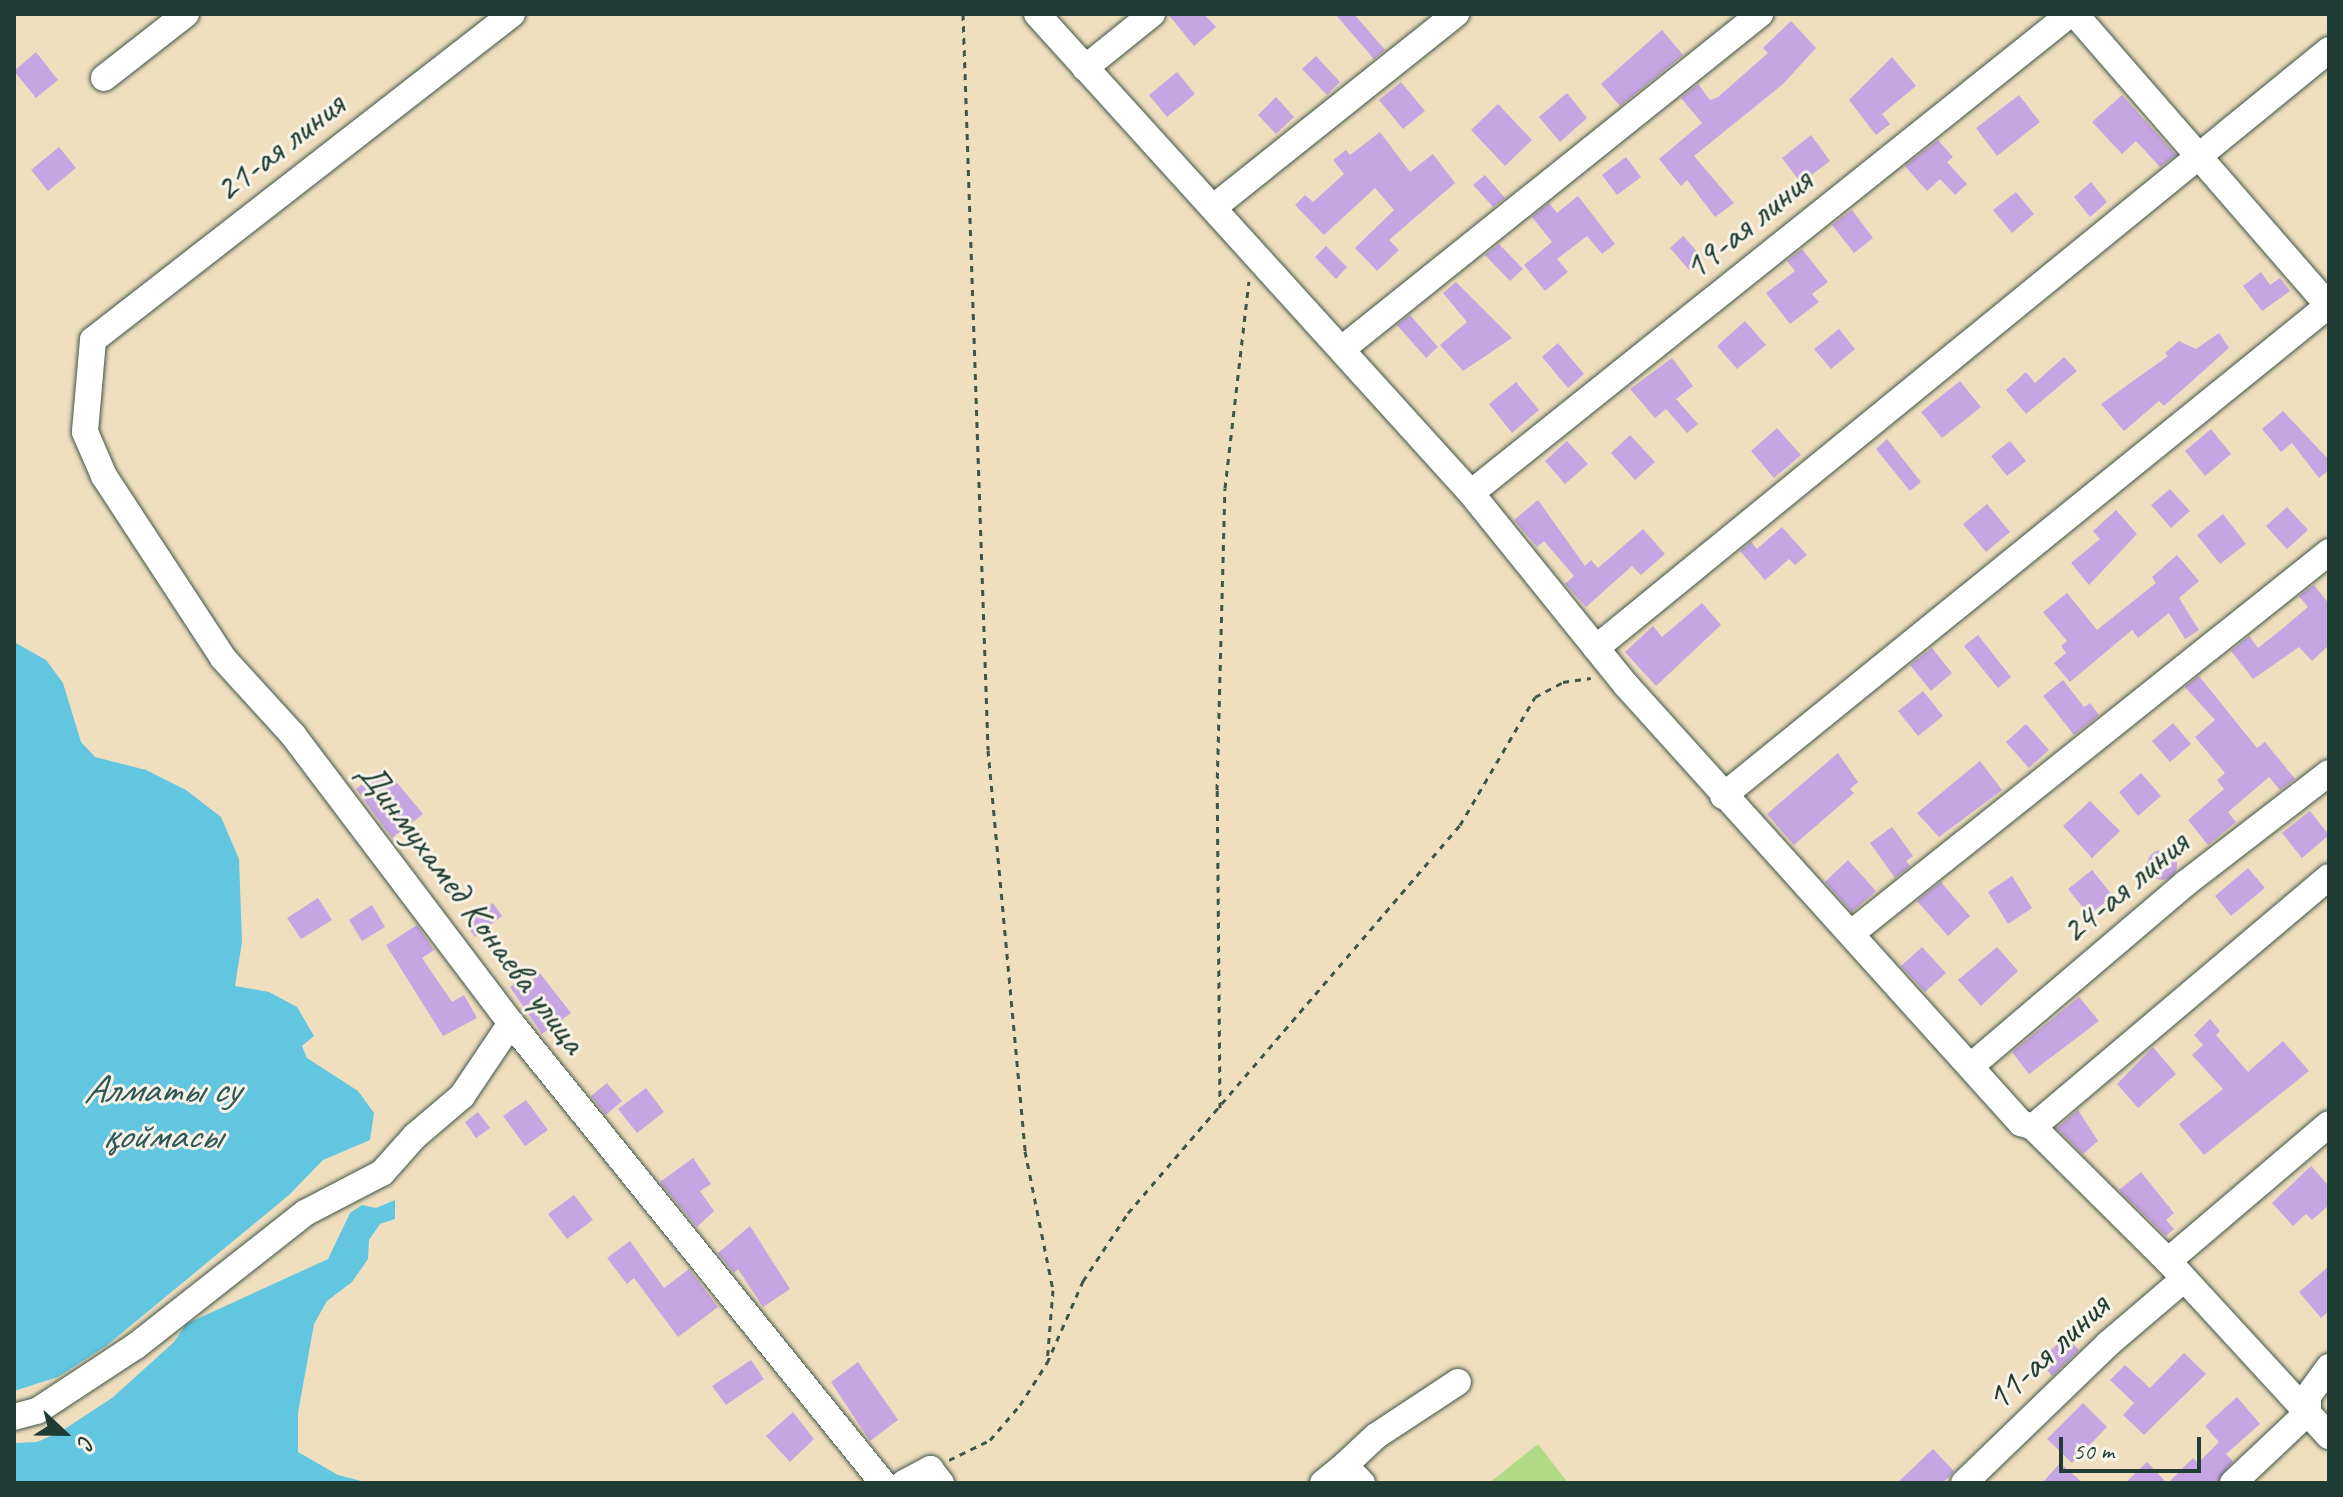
<!DOCTYPE html>
<html>
<head>
<meta charset="utf-8">
<style>
	body { margin:0 }
	#map { position:relative; width:2343px; height:1497px; overflow:hidden; background:#f0dfbe; font-family:Caveat,sans-serif }
	div>[style] { position:absolute }
	[style*='--x'] { left:calc(var(--x)*1px); top:calc(var(--y)*1px); width:calc(var(--w)*1px); rotate:calc(var(--a)*1deg) }
	.green>* { inset:0; background:#b0da85 }
	.water>* { inset:0; background:#63c6e1 }
	.building>* { inset:0; background:#c6a6e2 }
	.round { border-radius:50% }
	.path>* { height:3px; margin-top:-1.5px; transform-origin:0; background:repeating-linear-gradient(90deg,#3e5549 0 6px,transparent 0 12px) }
	.roads { filter:drop-shadow(0 0 2px #3e5549) drop-shadow(0 0 2px #3e5549) }
	.minor>* { height:26px; margin:-13px; padding:0 13px; transform-origin:13px; border-radius:13px; background:#fff }
	span { translate:-50% -50%; white-space:nowrap; text-align:center; line-height:1.15; -webkit-text-stroke:6px #f7f3e8; paint-order:stroke }
	.street-label { font-size:38px; color:#1f3d34 }
	.water-label { font-size:40px; color:#2d5857; font-style:italic }
	.frame { position:absolute; inset:0; border:16px solid #1f3d34; pointer-events:none }
	.north { position:absolute; left:24px; top:1393px; width:80px; height:80px; -webkit-text-stroke:6px #f7f3e8; paint-order:stroke; rotate:112deg; font-size:22px; font-weight:700; line-height:32px; text-align:center; color:#1f3d34 }
	.north::after { content:''; display:block; margin:auto; width:28px; height:36px; background:#1f3d34; clip-path:polygon(50% 0,100% 100%,50% 72%,0 100%) }
	.scale { position:absolute; left:2059px; top:1437px; width:142px; height:36px; box-sizing:border-box; border:4px solid #1f3d34; border-top:0; padding-left:10px; font-size:24px; line-height:28px; white-space:nowrap; color:#1f3d34; -webkit-text-stroke:6px #f7f3e8; paint-order:stroke }
</style>
</head>
<body>
<div id="map">
	<div class="green">
		<div style="clip-path:polygon(1538px 1444px,1568px 1483px,1489px 1483px)"></div>
	</div>
	<div class="water">
		<div style="clip-path:polygon(14px 642px,46px 660px,63px 683px,81px 742px,95px 757px,146px 770px,186px 790px,221px 817px,239px 859px,242px 942px,235px 986px,269px 992px,297px 1007px,314px 1036px,302px 1046px,307px 1058px,358px 1091px,374px 1113px,370px 1140px,323px 1160px,289px 1195px,106px 1346px,58px 1377px,14px 1391px)"></div>
		<div style="clip-path:polygon(395px 1200px,395px 1219px,380px 1224px,369px 1240px,368px 1259px,352px 1282px,327px 1301px,314px 1324px,298px 1413px,298px 1452px,338px 1475px,369px 1483px,14px 1483px,14px 1443px,37px 1442px,60px 1432px,112px 1398px,174px 1342px,186px 1324px,328px 1259px,350px 1213px,362px 1205px,376px 1208px)"></div>
	</div>
	<div class="building">
		<div style="clip-path:polygon(1168px 14px,1204px 14px,1216px 27px,1194px 46px)"></div>
		<div style="clip-path:polygon(1335px 14px,1354px 14px,1385px 50px,1374px 59px)"></div>
		<div style="clip-path:polygon(1791px 21px,1816px 48px,1783px 84px,1694px 156px,1734px 203px,1715px 217px,1687px 180px,1681px 186px,1659px 159px,1702px 123px,1681px 98px,1698px 84px,1710px 100px,1718px 97px,1768px 53px,1763px 48px)"></div>
		<div style="clip-path:polygon(1662px 30px,1683px 55px,1620px 106px,1601px 84px)"></div>
		<div style="clip-path:polygon(36px 52px,58px 80px,36px 98px,14px 71px)"></div>
		<div style="clip-path:polygon(1316px 56px,1340px 82px,1327px 95px,1302px 69px)"></div>
		<div style="clip-path:polygon(1892px 57px,1916px 86px,1882px 114px,1890px 124px,1876px 135px,1849px 100px)"></div>
		<div style="clip-path:polygon(1177px 72px,1195px 94px,1167px 117px,1149px 95px)"></div>
		<div style="clip-path:polygon(1401px 82px,1425px 111px,1403px 129px,1379px 100px)"></div>
		<div style="clip-path:polygon(1567px 93px,1587px 118px,1560px 142px,1539px 117px)"></div>
		<div style="clip-path:polygon(2019px 95px,2040px 122px,1997px 156px,1976px 128px)"></div>
		<div style="clip-path:polygon(2122px 95px,2176px 155px,2160px 167px,2136px 141px,2122px 154px,2092px 122px)"></div>
		<div style="clip-path:polygon(1276px 97px,1294px 117px,1276px 134px,1258px 115px)"></div>
		<div style="clip-path:polygon(1498px 104px,1532px 140px,1505px 166px,1471px 130px)"></div>
		<div style="clip-path:polygon(1380px 132px,1410px 172px,1433px 154px,1455px 183px,1389px 240px,1399px 250px,1377px 271px,1355px 248px,1394px 210px,1375px 188px,1324px 235px,1295px 205px,1305px 195px,1313px 202px,1344px 174px,1333px 160px,1346px 150px,1350px 155px)"></div>
		<div style="clip-path:polygon(1811px 135px,1830px 161px,1801px 183px,1782px 158px)"></div>
		<div style="clip-path:polygon(1938px 140px,1953px 157px,1947px 162px,1967px 184px,1955px 195px,1940px 179px,1927px 191px,1905px 166px)"></div>
		<div style="clip-path:polygon(59px 147px,76px 168px,48px 191px,31px 170px)"></div>
		<div style="clip-path:polygon(1626px 157px,1641px 177px,1617px 195px,1602px 175px)"></div>
		<div style="clip-path:polygon(1485px 175px,1505px 198px,1493px 207px,1473px 185px)"></div>
		<div style="clip-path:polygon(2091px 182px,2107px 202px,2090px 217px,2074px 197px)"></div>
		<div style="clip-path:polygon(2016px 192px,2034px 214px,2012px 233px,1993px 210px)"></div>
		<div style="clip-path:polygon(1578px 196px,1615px 244px,1602px 254px,1587px 236px,1557px 259px,1568px 272px,1545px 291px,1524px 265px,1552px 242px,1532px 217px,1549px 203px,1557px 213px)"></div>
		<div style="clip-path:polygon(1852px 210px,1873px 238px,1854px 253px,1832px 225px)"></div>
		<div style="clip-path:polygon(1683px 236px,1703px 258px,1689px 270px,1670px 248px)"></div>
		<div style="clip-path:polygon(1499px 244px,1523px 269px,1510px 281px,1485px 255px)"></div>
		<div style="clip-path:polygon(1326px 246px,1347px 267px,1336px 279px,1315px 257px)"></div>
		<div style="clip-path:polygon(1802px 249px,1828px 282px,1812px 294px,1819px 302px,1790px 324px,1766px 293px,1795px 271px,1787px 261px)"></div>
		<div style="clip-path:polygon(2261px 272px,2270px 285px,2280px 278px,2290px 291px,2262px 311px,2243px 286px)"></div>
		<div style="clip-path:polygon(1456px 282px,1512px 338px,1463px 371px,1440px 345px,1467px 322px,1443px 293px)"></div>
		<div style="clip-path:polygon(1410px 315px,1438px 347px,1426px 358px,1397px 325px)"></div>
		<div style="clip-path:polygon(1745px 321px,1766px 345px,1737px 369px,1717px 346px)"></div>
		<div style="clip-path:polygon(1839px 329px,1855px 349px,1831px 369px,1814px 349px)"></div>
		<div style="clip-path:polygon(2219px 333px,2229px 348px,2164px 406px,2159px 401px,2124px 431px,2101px 404px,2168px 356px,2165px 353px,2179px 341px,2196px 349px)"></div>
		<div style="clip-path:polygon(1558px 343px,1584px 374px,1568px 388px,1542px 357px)"></div>
		<div style="clip-path:polygon(2064px 357px,2077px 371px,2026px 414px,2006px 390px,2026px 372px,2035px 383px)"></div>
		<div style="clip-path:polygon(1672px 358px,1693px 386px,1676px 399px,1698px 424px,1687px 433px,1666px 409px,1655px 418px,1630px 389px)"></div>
		<div style="clip-path:polygon(1960px 381px,1981px 407px,1942px 438px,1921px 412px)"></div>
		<div style="clip-path:polygon(1516px 382px,1539px 410px,1512px 433px,1489px 404px)"></div>
		<div style="clip-path:polygon(2283px 411px,2329px 460px,2329px 470px,2319px 478px,2292px 443px,2281px 452px,2262px 429px)"></div>
		<div style="clip-path:polygon(1777px 428px,1801px 455px,1774px 478px,1751px 451px)"></div>
		<div style="clip-path:polygon(2211px 429px,2231px 454px,2205px 476px,2185px 451px)"></div>
		<div style="clip-path:polygon(1630px 435px,1655px 462px,1635px 480px,1611px 453px)"></div>
		<div style="clip-path:polygon(1887px 439px,1921px 482px,1910px 491px,1876px 449px)"></div>
		<div style="clip-path:polygon(1567px 441px,1588px 464px,1565px 484px,1545px 461px)"></div>
		<div style="clip-path:polygon(2010px 441px,2026px 461px,2007px 476px,1991px 456px)"></div>
		<div style="clip-path:polygon(2170px 489px,2190px 511px,2171px 528px,2151px 505px)"></div>
		<div style="clip-path:polygon(1538px 500px,1585px 566px,1591px 560px,1598px 568px,1643px 529px,1665px 554px,1641px 575px,1632px 566px,1586px 607px,1565px 584px,1574px 576px,1544px 541px,1537px 547px,1514px 520px)"></div>
		<div style="clip-path:polygon(1987px 504px,2010px 532px,1986px 552px,1963px 524px)"></div>
		<div style="clip-path:polygon(2287px 507px,2308px 530px,2287px 549px,2266px 526px)"></div>
		<div style="clip-path:polygon(2116px 510px,2137px 534px,2089px 585px,2071px 563px,2100px 539px,2093px 531px)"></div>
		<div style="clip-path:polygon(2223px 514px,2246px 544px,2220px 564px,2197px 535px)"></div>
		<div style="clip-path:polygon(1782px 527px,1807px 555px,1795px 565px,1789px 559px,1765px 580px,1740px 551px,1751px 542px,1757px 549px)"></div>
		<div style="clip-path:polygon(2177px 555px,2199px 581px,2179px 598px,2199px 630px,2185px 639px,2169px 613px,2138px 638px,2132px 630px,2070px 682px,2054px 663px,2066px 653px,2061px 646px,2067px 641px,2043px 612px,2067px 593px,2097px 630px,2156px 583px,2152px 577px)"></div>
		<div style="clip-path:polygon(2314px 585px,2329px 604px,2329px 645px,2312px 661px,2299px 647px,2253px 679px,2231px 651px,2249px 636px,2258px 648px,2282px 629px,2308px 607px,2299px 596px)"></div>
		<div style="clip-path:polygon(1702px 603px,1721px 625px,1656px 686px,1625px 652px,1653px 626px,1662px 637px)"></div>
		<div style="clip-path:polygon(1978px 635px,2011px 677px,1998px 688px,1964px 646px)"></div>
		<div style="clip-path:polygon(1932px 648px,1952px 673px,1931px 691px,1910px 665px)"></div>
		<div style="clip-path:polygon(2199px 676px,2257px 748px,2265px 742px,2295px 779px,2280px 790px,2269px 777px,2228px 812px,2236px 822px,2208px 845px,2188px 820px,2224px 789px,2217px 780px,2225px 773px,2195px 737px,2215px 720px,2185px 687px)"></div>
		<div style="clip-path:polygon(2063px 680px,2084px 707px,2090px 703px,2099px 715px,2074px 735px,2043px 696px)"></div>
		<div style="clip-path:polygon(1923px 691px,1943px 716px,1918px 736px,1898px 711px)"></div>
		<div style="clip-path:polygon(2173px 723px,2191px 744px,2170px 762px,2152px 741px)"></div>
		<div style="clip-path:polygon(2026px 724px,2049px 750px,2029px 768px,2006px 742px)"></div>
		<div style="clip-path:polygon(1838px 753px,1858px 782px,1850px 789px,1854px 793px,1794px 845px,1767px 814px)"></div>
		<div style="clip-path:polygon(1980px 761px,2002px 790px,1939px 837px,1917px 813px)"></div>
		<div style="clip-path:polygon(384px 767px,423px 814px,392px 838px,356px 789px)"></div>
		<div style="clip-path:polygon(2141px 773px,2161px 796px,2138px 816px,2119px 792px)"></div>
		<div style="clip-path:polygon(2090px 801px,2120px 831px,2092px 858px,2063px 826px)"></div>
		<div style="clip-path:polygon(2310px 811px,2329px 835px,2302px 858px,2282px 833px)"></div>
		<div style="clip-path:polygon(1892px 827px,1913px 856px,1906px 861px,1910px 866px,1895px 878px,1870px 843px)"></div>
		<div class="round" style="left:2147px;top:850px;width:30px;height:30px"></div>
		<div style="clip-path:polygon(1848px 860px,1876px 891px,1852px 912px,1825px 882px)"></div>
		<div style="clip-path:polygon(2248px 868px,2265px 888px,2231px 916px,2215px 896px)"></div>
		<div style="clip-path:polygon(2092px 870px,2113px 896px,2089px 915px,2068px 889px)"></div>
		<div style="clip-path:polygon(2012px 876px,2032px 908px,2008px 924px,1988px 892px)"></div>
		<div style="clip-path:polygon(1941px 882px,1970px 916px,1948px 936px,1917px 901px)"></div>
		<div style="clip-path:polygon(318px 898px,332px 920px,301px 939px,287px 918px)"></div>
		<div style="clip-path:polygon(493px 903px,502px 916px,475px 937px,465px 924px)"></div>
		<div style="clip-path:polygon(372px 905px,385px 927px,362px 941px,349px 920px)"></div>
		<div style="clip-path:polygon(417px 925px,434px 950px,422px 958px,452px 1002px,464px 995px,477px 1018px,443px 1036px,386px 945px)"></div>
		<div style="clip-path:polygon(1922px 947px,1946px 973px,1925px 992px,1901px 966px)"></div>
		<div style="clip-path:polygon(1997px 947px,2018px 971px,1981px 1006px,1958px 980px)"></div>
		<div style="clip-path:polygon(535px 967px,571px 1013px,542px 1034px,510px 987px)"></div>
		<div style="clip-path:polygon(2079px 997px,2099px 1021px,2029px 1074px,2012px 1052px)"></div>
		<div style="clip-path:polygon(2210px 1019px,2220px 1031px,2216px 1035px,2248px 1072px,2283px 1041px,2309px 1071px,2204px 1155px,2179px 1124px,2223px 1089px,2192px 1055px,2203px 1045px,2194px 1035px)"></div>
		<div style="clip-path:polygon(2153px 1047px,2176px 1074px,2138px 1108px,2117px 1084px)"></div>
		<div style="clip-path:polygon(607px 1083px,622px 1101px,606px 1115px,591px 1096px)"></div>
		<div style="clip-path:polygon(646px 1088px,664px 1112px,637px 1133px,618px 1109px)"></div>
		<div style="clip-path:polygon(526px 1100px,548px 1130px,525px 1146px,503px 1116px)"></div>
		<div style="clip-path:polygon(2078px 1110px,2098px 1141px,2083px 1154px,2057px 1128px)"></div>
		<div style="clip-path:polygon(478px 1112px,490px 1128px,476px 1138px,465px 1122px)"></div>
		<div style="clip-path:polygon(693px 1158px,711px 1184px,700px 1191px,714px 1211px,697px 1227px,660px 1182px)"></div>
		<div style="clip-path:polygon(2311px 1166px,2329px 1186px,2329px 1205px,2312px 1220px,2306px 1214px,2293px 1226px,2272px 1203px)"></div>
		<div style="clip-path:polygon(2141px 1172px,2174px 1213px,2166px 1220px,2174px 1229px,2166px 1236px,2119px 1190px)"></div>
		<div style="clip-path:polygon(574px 1195px,593px 1220px,567px 1239px,548px 1214px)"></div>
		<div style="clip-path:polygon(750px 1226px,790px 1289px,763px 1307px,738px 1269px,734px 1273px,718px 1253px)"></div>
		<div style="clip-path:polygon(630px 1241px,664px 1288px,689px 1269px,718px 1307px,678px 1337px,634px 1278px,627px 1284px,607px 1258px)"></div>
		<div style="clip-path:polygon(2329px 1266px,2329px 1311px,2321px 1318px,2299px 1292px)"></div>
		<div style="clip-path:polygon(2066px 1336px,2079px 1350px,2052px 1376px,2039px 1361px)"></div>
		<div style="clip-path:polygon(2184px 1353px,2206px 1374px,2144px 1435px,2123px 1415px,2134px 1403px,2110px 1380px,2125px 1365px,2150px 1388px)"></div>
		<div style="clip-path:polygon(751px 1360px,764px 1379px,726px 1405px,712px 1386px)"></div>
		<div style="clip-path:polygon(858px 1362px,898px 1420px,870px 1441px,831px 1382px)"></div>
		<div style="clip-path:polygon(2237px 1397px,2260px 1424px,2226px 1454px,2233px 1461px,2217px 1483px,2168px 1483px,2193px 1458px,2198px 1463px,2219px 1442px,2205px 1426px)"></div>
		<div style="clip-path:polygon(2083px 1403px,2107px 1427px,2072px 1463px,2047px 1439px)"></div>
		<div style="clip-path:polygon(793px 1412px,814px 1439px,790px 1462px,766px 1436px)"></div>
		<div style="clip-path:polygon(1933px 1449px,1954px 1471px,1950px 1476px,1942px 1483px,1897px 1483px)"></div>
		<div style="clip-path:polygon(2147px 1462px,2167px 1483px,2125px 1483px)"></div>
		<div style="clip-path:polygon(2060px 1463px,2083px 1483px,2042px 1483px)"></div>
	</div>
	<div class="path">
		<div style="--x:963;--y:14;--w:736;--a:88.05"></div>
		<div style="--x:988;--y:750;--w:403;--a:84.7"></div>
		<div style="--x:1025;--y:1151;--w:142;--a:78.6"></div>
		<div style="--x:1053;--y:1290;--w:73;--a:94.7"></div>
		<div style="--x:1220;--y:1108;--w:318;--a:-90.5"></div>
		<div style="--x:1217;--y:790;--w:302;--a:-88.5"></div>
		<div style="--x:1225;--y:488;--w:208;--a:-83.4"></div>
		<div style="--x:949;--y:1460;--w:46;--a:-26"></div>
		<div style="--x:990;--y:1440;--w:46;--a:-49.4"></div>
		<div style="--x:1020;--y:1405;--w:50;--a:-57.3"></div>
		<div style="--x:1047;--y:1363;--w:90;--a:-66.3"></div>
		<div style="--x:1083;--y:1281;--w:82;--a:-56.5"></div>
		<div style="--x:1128;--y:1213;--w:511;--a:-49.45"></div>
		<div style="--x:1460;--y:825;--w:148;--a:-59.6"></div>
		<div style="--x:1535;--y:697;--w:32;--a:-28"></div>
		<div style="--x:1563;--y:682;--w:28;--a:-8"></div>
	</div>
	<div class="roads">
		<div class="minor">
			<div style="--x:512;--y:14;--w:531;--a:142.12"></div>
			<div style="--x:93;--y:340;--w:92;--a:95"></div>
			<div style="--x:85;--y:432;--w:48;--a:66.6"></div>
			<div style="--x:104;--y:476;--w:217;--a:56.8"></div>
			<div style="--x:223;--y:658;--w:104;--a:47.7"></div>
			<div style="--x:293;--y:735;--w:361;--a:52.9"></div>
			<div style="--x:511;--y:1023;--w:592;--a:51.04"></div>
			<div style="--x:1037;--y:14;--w:646;--a:47.82"></div>
			<div style="--x:1471;--y:493;--w:247;--a:51.1"></div>
			<div style="--x:1626;--y:685;--w:590;--a:47.96"></div>
			<div style="--x:2021;--y:1123;--w:13;--a:18"></div>
			<div style="--x:2033;--y:1127;--w:387;--a:-40.2"></div>
			<div style="--x:2075;--y:14;--w:387;--a:49"></div>
			<div style="--x:1085;--y:68;--w:86;--a:-38.9"></div>
			<div style="--x:104;--y:78;--w:104;--a:-38"></div>
			<div style="--x:1214;--y:207;--w:310;--a:-38.6"></div>
			<div style="--x:1342;--y:349;--w:536;--a:-38.71"></div>
			<div style="--x:1471;--y:493;--w:767;--a:-38.65"></div>
			<div style="--x:1596;--y:648;--w:946;--a:-39.21"></div>
			<div style="--x:1723;--y:796;--w:780;--a:-39.02"></div>
			<div style="--x:1853;--y:932;--w:609;--a:-38.6"></div>
			<div style="--x:1971;--y:1066;--w:282;--a:-40.4"></div>
			<div style="--x:2186;--y:883;--w:180;--a:-37.6"></div>
			<div style="--x:2033;--y:1127;--w:190;--a:44.8"></div>
			<div style="--x:2168;--y:1261;--w:238;--a:47.4"></div>
			<div style="--x:2168;--y:1261;--w:211;--a:-40.4"></div>
			<div style="--x:14;--y:1417;--w:24;--a:-15"></div>
			<div style="--x:37;--y:1411;--w:118;--a:-33.3"></div>
			<div style="--x:136;--y:1346;--w:215;--a:-38.2"></div>
			<div style="--x:305;--y:1213;--w:87;--a:-27.5"></div>
			<div style="--x:382;--y:1173;--w:50;--a:-48.3"></div>
			<div style="--x:415;--y:1136;--w:62;--a:-40.4"></div>
			<div style="--x:462;--y:1096;--w:88;--a:-56.1"></div>
			<div style="--x:1345;--y:1465;--w:42;--a:-43.1"></div>
			<div style="--x:1376;--y:1436;--w:98;--a:-33.4"></div>
			<div style="--x:904;--y:1483;--w:30;--a:-28"></div>
			<div style="--x:930;--y:1469;--w:18;--a:52"></div>
			<div style="--x:1323;--y:1483;--w:28;--a:-39"></div>
			<div style="--x:1345;--y:1465;--w:25;--a:47"></div>
			<div style="--x:1964;--y:1483;--w:200;--a:-44"></div>
			<div style="--x:2108;--y:1344;--w:100;--a:-40.5"></div>
			<div style="--x:2233;--y:1483;--w:103;--a:-43.4"></div>
			<div style="--x:2308;--y:1412;--w:16;--a:-90"></div>
			<div style="--x:2308;--y:1396;--w:36;--a:-54"></div>
		</div>
	</div>
	<div class="street-label">
		<span style="left:279px;top:147px;rotate:-38deg">21-ая линия</span>
		<span style="left:1747px;top:224px;rotate:-39deg">19-ая линия</span>
		<span style="left:2124px;top:887px;rotate:-40deg">24-ая линия</span>
		<span style="left:472px;top:907px;rotate:53deg">Динмухамед Конаева улица</span>
		<span style="left:2047px;top:1352px;rotate:-43deg">11-ая линия</span>
	</div>
	<div class="water-label">
		<span style="left:161px;top:1112px">Алматы су<br>қоймасы</span>
	</div>
	<div class="frame"></div>
	<div class="north">С</div>
	<div class="scale">50 m</div>
</div>
</body>
</html>
